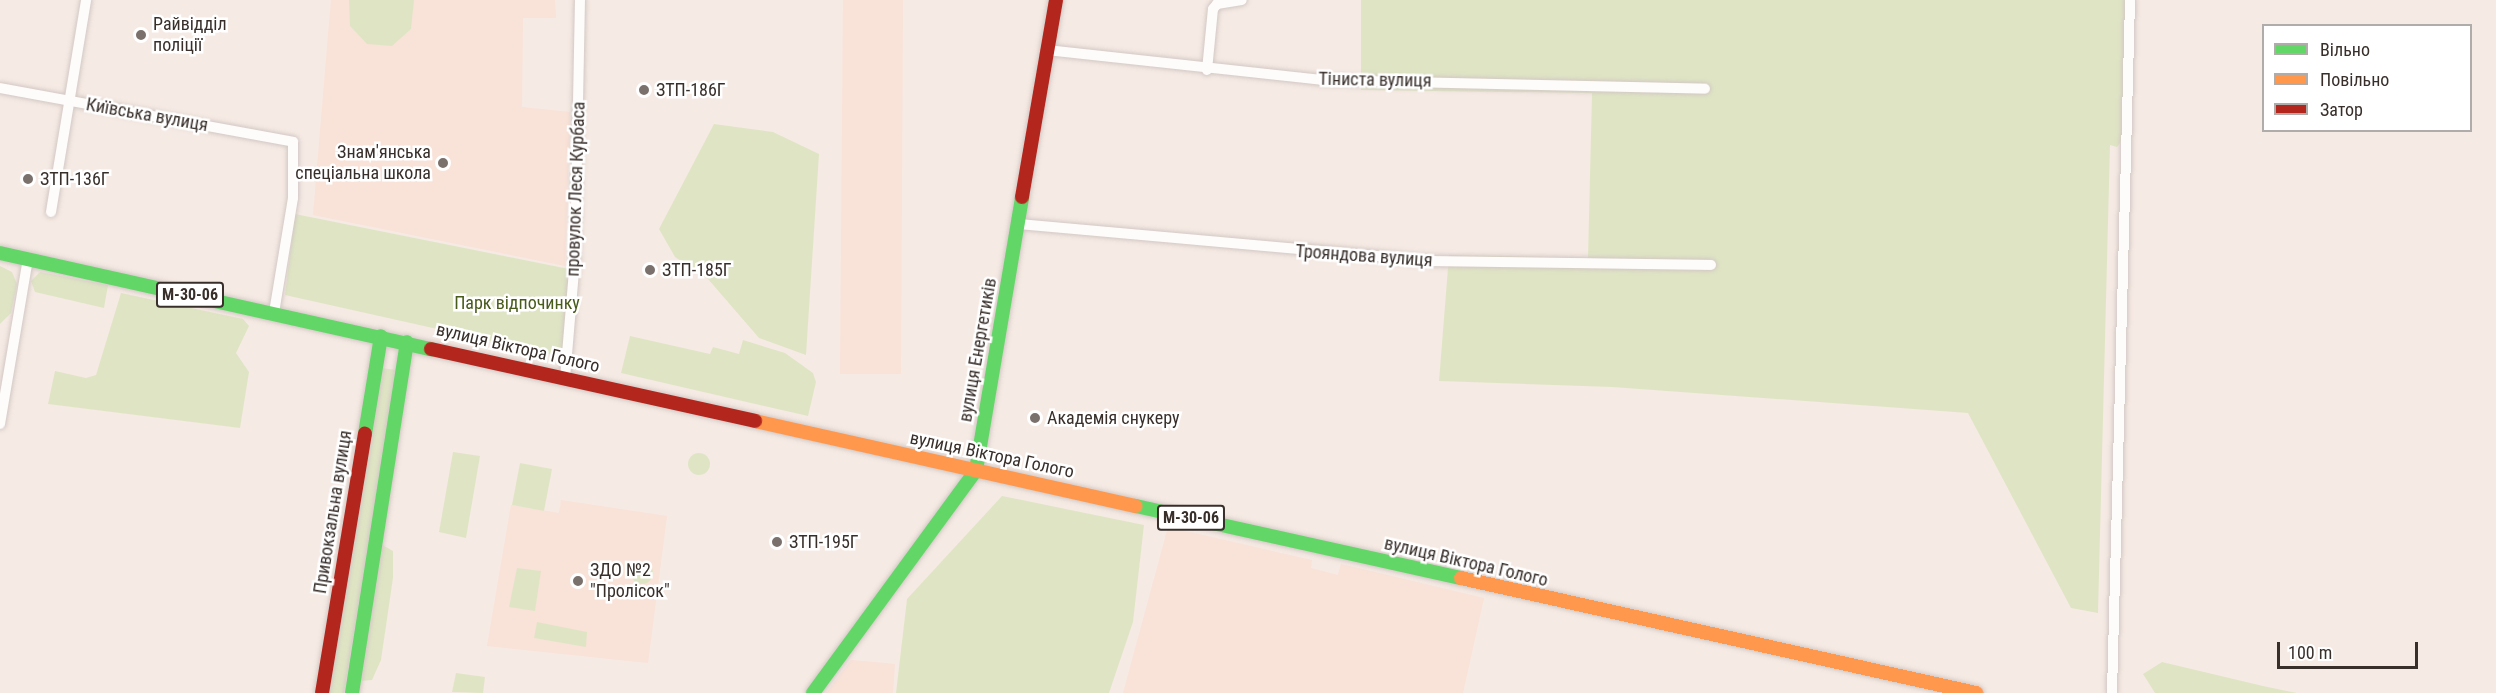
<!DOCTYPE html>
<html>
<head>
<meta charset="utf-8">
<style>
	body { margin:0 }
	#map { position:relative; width:2496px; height:693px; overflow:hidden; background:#f6eae4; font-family:"Roboto Condensed",sans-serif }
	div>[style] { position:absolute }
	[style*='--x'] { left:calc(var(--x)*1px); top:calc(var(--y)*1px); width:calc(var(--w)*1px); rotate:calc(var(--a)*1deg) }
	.built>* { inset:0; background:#f9e2d8 }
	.green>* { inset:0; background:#dfe5c4 }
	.round { border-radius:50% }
	.roads { filter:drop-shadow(0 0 2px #d2c8c4) drop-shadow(0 0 2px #d2c8c4) }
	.street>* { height:10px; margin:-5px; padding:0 5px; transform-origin:5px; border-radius:5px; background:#fefcfb }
	.fast>* { height:14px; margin:-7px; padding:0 7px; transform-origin:7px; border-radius:7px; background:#63d668 }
	.slow>* { height:14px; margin:-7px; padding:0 7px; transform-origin:7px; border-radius:7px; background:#ff974d }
	.jam>* { height:14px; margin:-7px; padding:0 7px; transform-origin:7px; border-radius:7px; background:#b3261e }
	.dots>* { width:16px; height:16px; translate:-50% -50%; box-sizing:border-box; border:3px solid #fff; border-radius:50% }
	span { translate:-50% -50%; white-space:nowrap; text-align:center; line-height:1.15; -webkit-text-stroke:5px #fff; paint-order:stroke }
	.shield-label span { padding:2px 4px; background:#fff; border:2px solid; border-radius:4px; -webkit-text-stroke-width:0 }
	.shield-label { font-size:16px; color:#382f2b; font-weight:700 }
	.poi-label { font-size:18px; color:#382f2b }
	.left { translate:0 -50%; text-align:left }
	.right { translate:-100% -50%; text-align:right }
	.street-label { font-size:18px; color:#382f2b }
	.park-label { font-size:18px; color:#485b1b }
	.legend { position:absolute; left:2262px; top:24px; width:210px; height:108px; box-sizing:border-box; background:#fff; border:2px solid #afacaa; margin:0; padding:8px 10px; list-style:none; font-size:18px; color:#382f2b }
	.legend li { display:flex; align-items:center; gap:12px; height:30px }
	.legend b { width:30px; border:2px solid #afacaa }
	.scale { position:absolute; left:2277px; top:642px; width:141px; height:27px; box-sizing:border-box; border:3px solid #382f2b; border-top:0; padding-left:8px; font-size:18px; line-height:21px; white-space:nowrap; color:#382f2b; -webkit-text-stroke:4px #fff; paint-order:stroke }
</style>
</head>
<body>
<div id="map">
	<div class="built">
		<div style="clip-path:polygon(331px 0,555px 0,556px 18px,523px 18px,522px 107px,570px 112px,565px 266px,313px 215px)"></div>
		<div style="clip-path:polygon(843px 0,903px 0,901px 374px,840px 374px)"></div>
		<div style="clip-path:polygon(561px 500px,667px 516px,648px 663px,487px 646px,511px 505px,559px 513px)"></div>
		<div style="clip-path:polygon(1168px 527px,1312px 560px,1311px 568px,1338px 575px,1341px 564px,1484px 598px,1463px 693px,1123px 693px)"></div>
		<div style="clip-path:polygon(851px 660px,895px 664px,893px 693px,826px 693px)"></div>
	</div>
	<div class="green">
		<div style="clip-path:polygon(349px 0,414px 0,411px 29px,392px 46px,367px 44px,350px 26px)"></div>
		<div style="clip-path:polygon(1361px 0,2126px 0,2123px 139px,2117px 147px,2110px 145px,2098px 613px,2071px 608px,1968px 413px,1612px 387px,1439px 381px,1449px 255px,1588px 258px,1592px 93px,1361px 90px)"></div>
		<div style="clip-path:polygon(714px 124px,773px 132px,819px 154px,806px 355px,759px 338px,708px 279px,675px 257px,659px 229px)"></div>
		<div style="clip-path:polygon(295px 214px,569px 269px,562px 357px,285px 295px)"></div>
		<div style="clip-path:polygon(0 266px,12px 272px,17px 284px,11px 313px,0 324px)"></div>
		<div style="clip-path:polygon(40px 272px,108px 285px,104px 308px,35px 292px,31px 281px)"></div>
		<div style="clip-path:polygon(121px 293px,243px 319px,249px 326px,236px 353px,249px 372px,240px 428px,48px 404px,55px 371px,86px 378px,96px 375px)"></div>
		<div style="clip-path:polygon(630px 336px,710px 354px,713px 347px,739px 354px,743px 340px,785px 353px,813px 373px,816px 382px,808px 416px,621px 373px)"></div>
		<div style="clip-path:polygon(381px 368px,397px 370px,344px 693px,329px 693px)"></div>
		<div style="clip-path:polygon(453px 452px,480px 456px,466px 538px,439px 532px)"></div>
		<div class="round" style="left:688px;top:453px;width:22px;height:22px"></div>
		<div style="clip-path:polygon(520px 463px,552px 469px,544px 511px,512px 505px)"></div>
		<div style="clip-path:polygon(1002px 496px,1144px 525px,1133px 622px,1109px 693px,896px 693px,907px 599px)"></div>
		<div style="clip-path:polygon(379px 543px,393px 551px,393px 578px,381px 660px,372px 680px,360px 681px)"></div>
		<div class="round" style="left:631px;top:562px;width:22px;height:22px"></div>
		<div style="clip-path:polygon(517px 568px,541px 571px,535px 611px,509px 607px)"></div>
		<div style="clip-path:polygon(537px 622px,587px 632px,586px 647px,534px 638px)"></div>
		<div style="clip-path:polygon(2162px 662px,2263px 686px,2297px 693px,2155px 693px,2143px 674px)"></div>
		<div style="clip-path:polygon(456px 673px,485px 677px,483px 693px,452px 692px)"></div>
	</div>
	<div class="roads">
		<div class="street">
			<div style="--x:1047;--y:50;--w:276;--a:6.2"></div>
			<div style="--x:1321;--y:80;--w:384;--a:1.3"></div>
			<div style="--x:1207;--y:70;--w:61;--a:-84.4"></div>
			<div style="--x:1213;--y:9;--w:6;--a:-51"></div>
			<div style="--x:1217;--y:4;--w:25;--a:-9"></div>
			<div style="--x:0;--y:88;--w:298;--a:10.4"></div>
			<div style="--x:293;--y:142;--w:56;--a:90"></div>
			<div style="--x:293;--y:198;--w:117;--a:99.4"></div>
			<div style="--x:51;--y:212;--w:215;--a:-80.6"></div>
			<div style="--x:1018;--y:224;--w:417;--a:5.1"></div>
			<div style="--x:1433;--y:261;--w:278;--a:0.8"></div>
			<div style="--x:565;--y:378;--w:119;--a:-85.2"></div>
			<div style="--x:575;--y:259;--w:259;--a:-88.9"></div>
			<div style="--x:0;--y:424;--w:167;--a:-80.4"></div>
			<div style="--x:2112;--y:693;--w:693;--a:-88.51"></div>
		</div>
		<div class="fast">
			<div style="--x:0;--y:253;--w:442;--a:12.6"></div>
			<div style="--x:365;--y:434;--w:99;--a:-80.7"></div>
			<div style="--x:1136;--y:506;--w:333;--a:12.5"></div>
			<div style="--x:352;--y:693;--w:355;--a:-81.1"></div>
			<div style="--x:813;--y:693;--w:276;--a:-53.8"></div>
			<div style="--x:976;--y:470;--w:277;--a:-80.4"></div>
		</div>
		<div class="slow">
			<div style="--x:755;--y:421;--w:390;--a:12.6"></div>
			<div style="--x:1461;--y:578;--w:528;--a:12.59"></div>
		</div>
		<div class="jam">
			<div style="--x:1022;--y:197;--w:200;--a:-80.2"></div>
			<div style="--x:431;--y:349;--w:332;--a:12.5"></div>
			<div style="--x:322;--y:693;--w:263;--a:-80.6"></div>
		</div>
	</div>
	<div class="dots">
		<div style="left:141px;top:35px;background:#7a706c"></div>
		<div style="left:644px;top:90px;background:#7a706c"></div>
		<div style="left:443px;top:163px;background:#7a706c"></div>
		<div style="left:28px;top:179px;background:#7a706c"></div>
		<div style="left:650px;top:270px;background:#7a706c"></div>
		<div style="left:1035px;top:418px;background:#7a706c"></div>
		<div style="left:777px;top:542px;background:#7a706c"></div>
		<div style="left:578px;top:581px;background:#7a706c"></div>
	</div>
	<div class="shield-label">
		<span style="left:190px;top:295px">М-30-06</span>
		<span style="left:1191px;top:518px">М-30-06</span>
	</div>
	<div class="poi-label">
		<span class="left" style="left:153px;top:35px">Райвідділ<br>поліції</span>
		<span class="left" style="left:656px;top:90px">ЗТП-186Г</span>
		<span class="right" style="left:431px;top:163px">Знам'янська<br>спеціальна школа</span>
		<span class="left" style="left:40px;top:179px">ЗТП-136Г</span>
		<span class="left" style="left:662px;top:270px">ЗТП-185Г</span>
		<span class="left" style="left:1047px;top:418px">Академія снукеру</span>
		<span class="left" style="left:789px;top:542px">ЗТП-195Г</span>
		<span class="left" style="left:590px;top:581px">ЗДО №2<br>"Пролісок"</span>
	</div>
	<div class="street-label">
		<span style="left:1375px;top:80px;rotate:1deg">Тіниста вулиця</span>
		<span style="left:147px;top:115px;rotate:10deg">Київська вулиця</span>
		<span style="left:576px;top:189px;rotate:-88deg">провулок Леся Курбаса</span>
		<span style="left:1364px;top:256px;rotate:4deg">Трояндова вулиця</span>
		<span style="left:518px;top:348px;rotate:13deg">вулиця Віктора Голого</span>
		<span style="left:978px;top:350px;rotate:-80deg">вулиця Енергетиків</span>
		<span style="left:992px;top:455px;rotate:12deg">вулиця Віктора Голого</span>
		<span style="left:333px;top:512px;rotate:-81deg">Привокзальна вулиця</span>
		<span style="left:1466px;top:562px;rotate:13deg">вулиця Віктора Голого</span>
	</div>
	<div class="park-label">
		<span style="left:517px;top:303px">Парк відпочинку</span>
	</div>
	<ul class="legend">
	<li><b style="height:8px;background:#63d668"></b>Вільно</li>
	<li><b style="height:8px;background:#ff974d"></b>Повільно</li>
	<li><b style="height:8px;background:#b3261e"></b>Затор</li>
	</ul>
	<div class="scale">100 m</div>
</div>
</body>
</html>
